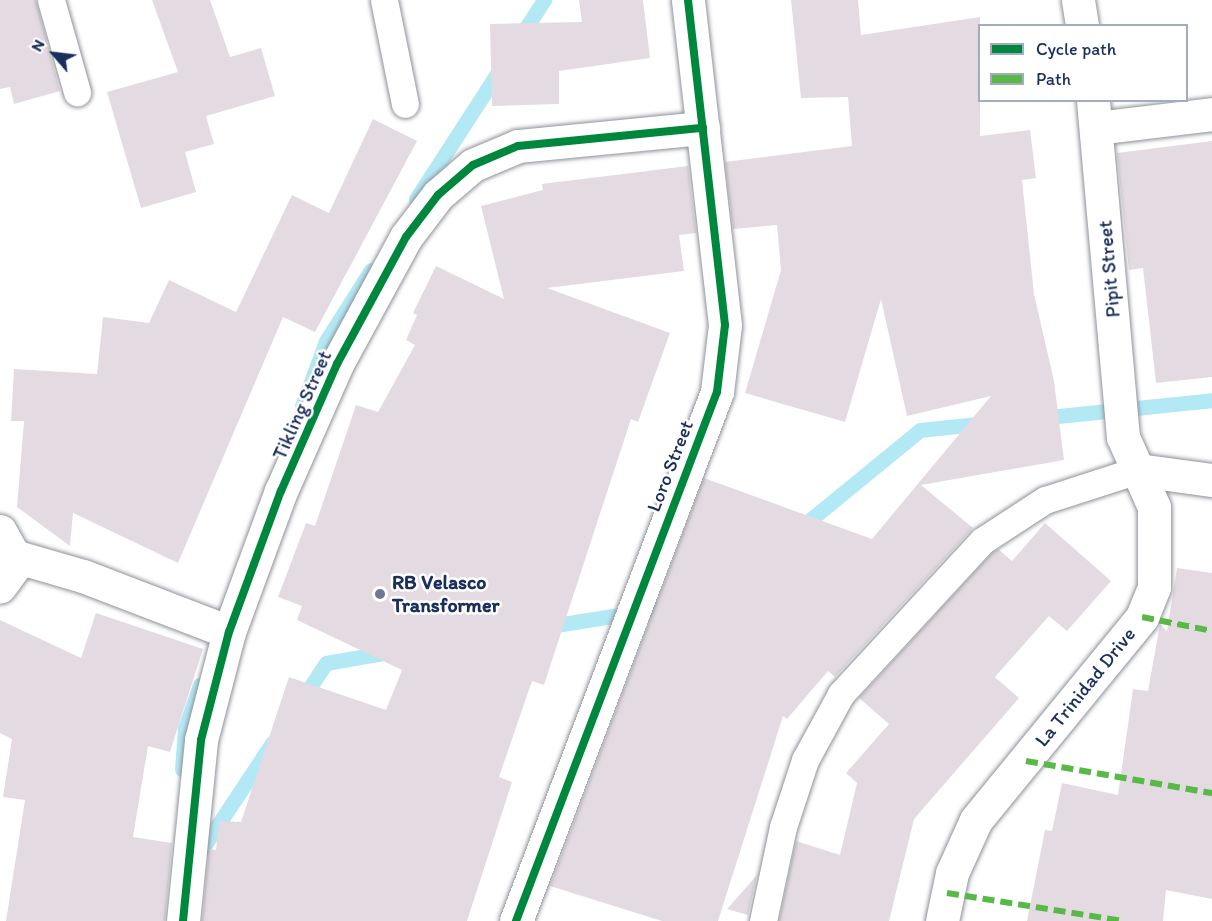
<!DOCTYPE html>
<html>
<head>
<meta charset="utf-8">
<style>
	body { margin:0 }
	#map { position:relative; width:1212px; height:921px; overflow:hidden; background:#fff; font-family:Itim,sans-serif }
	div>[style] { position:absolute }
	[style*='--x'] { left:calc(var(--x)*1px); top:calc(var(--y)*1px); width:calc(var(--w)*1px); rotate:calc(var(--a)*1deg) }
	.stream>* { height:15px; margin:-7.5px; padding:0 7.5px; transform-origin:7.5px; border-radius:7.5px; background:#b3e9f5 }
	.building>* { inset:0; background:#e4dbe2 }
	.roads { filter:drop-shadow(0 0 2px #8e929a) drop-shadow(0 0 2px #8e929a) }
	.service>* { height:27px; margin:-13.5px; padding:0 13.5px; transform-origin:13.5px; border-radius:13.5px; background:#fff }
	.minor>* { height:33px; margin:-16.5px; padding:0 16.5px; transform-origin:16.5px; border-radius:16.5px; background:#fff }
	.quiet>* { height:6px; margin-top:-3px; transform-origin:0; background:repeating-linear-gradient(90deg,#58b947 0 12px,transparent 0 18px) }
	.cycleway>* { height:8px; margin:-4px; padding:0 4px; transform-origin:4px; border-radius:4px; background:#00873e }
	.dots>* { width:16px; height:16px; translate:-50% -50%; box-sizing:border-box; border:3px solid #fff; border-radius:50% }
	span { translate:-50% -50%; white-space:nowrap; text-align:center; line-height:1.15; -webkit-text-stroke:5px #fff; paint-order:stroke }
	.street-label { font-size:20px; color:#1b2f5e }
	.poi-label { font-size:20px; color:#1b2f5e; font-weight:700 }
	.left { translate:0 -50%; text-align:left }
	.legend { position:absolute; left:978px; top:24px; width:210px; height:78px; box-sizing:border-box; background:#fff; border:2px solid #a4acbf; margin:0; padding:8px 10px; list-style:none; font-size:18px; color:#1b2f5e }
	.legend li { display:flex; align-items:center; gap:12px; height:30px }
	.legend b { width:30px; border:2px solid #a4acbf }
	.north { position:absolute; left:24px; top:24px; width:60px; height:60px; -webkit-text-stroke:4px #fff; paint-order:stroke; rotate:298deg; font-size:16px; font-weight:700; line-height:24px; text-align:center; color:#1b2f5e }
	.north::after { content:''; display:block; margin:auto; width:21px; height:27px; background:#1b2f5e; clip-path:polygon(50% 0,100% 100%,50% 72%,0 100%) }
</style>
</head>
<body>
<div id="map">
	<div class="stream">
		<div style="--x:518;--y:40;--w:48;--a:-57"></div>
		<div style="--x:416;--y:199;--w:158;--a:-57.1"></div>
		<div style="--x:302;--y:406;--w:69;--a:-69.7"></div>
		<div style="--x:326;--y:341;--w:84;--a:-57.6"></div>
		<div style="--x:1039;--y:418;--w:174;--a:-5.9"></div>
		<div style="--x:799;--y:529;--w:156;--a:-39.3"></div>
		<div style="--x:920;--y:430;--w:65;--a:-6.1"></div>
		<div style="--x:544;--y:627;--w:133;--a:-9.1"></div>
		<div style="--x:301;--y:701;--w:45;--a:-56.7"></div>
		<div style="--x:326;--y:663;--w:65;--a:-9.8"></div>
		<div style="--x:182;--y:769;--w:41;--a:-85.8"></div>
		<div style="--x:185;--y:728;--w:46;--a:-70.8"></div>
		<div style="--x:196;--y:858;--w:138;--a:-56.5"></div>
	</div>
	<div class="building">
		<div style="clip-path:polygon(0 0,36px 0,60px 91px,14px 104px,10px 87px,0 89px)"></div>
		<div style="clip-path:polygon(152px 0,210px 0,230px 57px,261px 48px,275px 96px,206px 116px,214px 144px,185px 152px,196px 192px,141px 208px,107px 92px,178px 72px)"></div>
		<div style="clip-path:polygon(579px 0,643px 0,650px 58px,559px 71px,559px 104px,492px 106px,490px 24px,582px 22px)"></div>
		<div style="clip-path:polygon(791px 0,858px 0,861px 35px,980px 17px,980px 136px,1030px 130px,1036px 178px,1022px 180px,1034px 294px,1054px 381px,1064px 460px,921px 485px,973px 528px,835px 677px,828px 671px,787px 719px,783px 716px,718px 921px,662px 921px,550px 886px,704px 478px,872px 539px,991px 396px,907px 416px,881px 299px,845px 422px,745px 393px,781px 270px,777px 225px,733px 229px,725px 162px,852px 146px,848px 97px,801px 98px)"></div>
		<div style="clip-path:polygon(373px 119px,417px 141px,315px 332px,283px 317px,178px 563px,73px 513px,70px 546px,17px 507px,24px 421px,11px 421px,14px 369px,97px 374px,103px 317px,149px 323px,169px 280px,236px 312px,292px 195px,329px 213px)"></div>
		<div style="clip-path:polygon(1212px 141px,1212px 377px,1156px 383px,1143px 268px,1129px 270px,1117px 153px)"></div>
		<div style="clip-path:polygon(688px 166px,696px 233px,679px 235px,684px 271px,547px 288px,670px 333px,638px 422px,631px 419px,544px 685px,532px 681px,499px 777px,512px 782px,467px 921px,202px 921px,209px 849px,216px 850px,219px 821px,241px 822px,289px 677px,386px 710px,402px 670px,297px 620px,302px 606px,278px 597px,306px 523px,315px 526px,356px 405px,378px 412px,415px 345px,406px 340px,417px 315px,413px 313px,436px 266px,504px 299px,481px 206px,543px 190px,542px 184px)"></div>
		<div style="clip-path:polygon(1045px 523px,1111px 581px,1067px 631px,1049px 616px,995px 677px,1019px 698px,914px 819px,889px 921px,779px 921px,796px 841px,840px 855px,857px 783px,846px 773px,889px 724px,859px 698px,992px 553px,998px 549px,1012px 561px)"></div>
		<div style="clip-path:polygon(1177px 568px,1212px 573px,1212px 899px,1166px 890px,1163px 921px,1027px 921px,1045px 830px,1052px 831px,1062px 783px,1118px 795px,1133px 689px,1148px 691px,1160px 624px,1167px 631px)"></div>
		<div style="clip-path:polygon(96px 613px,203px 649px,170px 752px,148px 746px,133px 837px,172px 843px,165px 921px,6px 921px,25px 800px,3px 797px,12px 739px,0 733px,0 620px,81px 658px)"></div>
		<div style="clip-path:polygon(757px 875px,748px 915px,727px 909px)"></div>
	</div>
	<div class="roads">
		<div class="service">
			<div style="--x:51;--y:0;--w:96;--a:74.2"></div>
			<div style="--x:384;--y:0;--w:106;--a:78.6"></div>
			<div style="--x:763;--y:921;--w:96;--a:-78"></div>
			<div style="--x:783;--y:827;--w:71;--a:-71.8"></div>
			<div style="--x:805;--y:760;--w:75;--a:-61.4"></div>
			<div style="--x:841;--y:694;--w:208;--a:-47.3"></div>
			<div style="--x:982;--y:541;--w:75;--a:-33.1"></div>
			<div style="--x:1045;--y:500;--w:98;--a:-17.9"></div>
		</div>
		<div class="minor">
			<div style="--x:1078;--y:0;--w:26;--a:81"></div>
			<div style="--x:1097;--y:128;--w:116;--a:-6.9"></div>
			<div style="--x:1138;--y:470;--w:75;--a:7.7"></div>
			<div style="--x:0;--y:531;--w:29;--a:61"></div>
			<div style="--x:14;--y:556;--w:11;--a:90"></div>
			<div style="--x:14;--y:567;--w:24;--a:126"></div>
			<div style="--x:14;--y:556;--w:72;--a:16.2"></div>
			<div style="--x:83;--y:576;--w:156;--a:21"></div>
			<div style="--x:183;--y:921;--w:182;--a:-84.3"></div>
			<div style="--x:201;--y:740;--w:112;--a:-75.5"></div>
			<div style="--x:229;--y:632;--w:150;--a:-69.8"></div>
			<div style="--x:281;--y:491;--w:139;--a:-66.2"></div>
			<div style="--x:337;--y:364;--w:145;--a:-61.5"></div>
			<div style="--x:406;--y:237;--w:53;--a:-52.7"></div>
			<div style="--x:438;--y:195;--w:46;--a:-40.6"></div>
			<div style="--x:473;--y:165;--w:49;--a:-22.9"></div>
			<div style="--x:518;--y:146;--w:186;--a:-5.6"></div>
			<div style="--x:516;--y:921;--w:566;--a:-69.2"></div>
			<div style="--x:717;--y:392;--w:67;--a:-83.2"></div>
			<div style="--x:725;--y:325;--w:327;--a:-96.5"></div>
			<div style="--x:942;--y:921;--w:49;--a:-78.2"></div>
			<div style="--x:952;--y:873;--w:58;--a:-65.6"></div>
			<div style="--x:976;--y:820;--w:262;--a:-50.7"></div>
			<div style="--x:1142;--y:617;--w:32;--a:-68"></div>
			<div style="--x:1154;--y:587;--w:80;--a:-90"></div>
			<div style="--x:1154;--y:507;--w:77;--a:-113.9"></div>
			<div style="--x:1123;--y:437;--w:338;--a:-95.1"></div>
		</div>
	</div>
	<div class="quiet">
		<div style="--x:1142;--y:617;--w:71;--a:11.3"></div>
		<div style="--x:1026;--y:761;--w:189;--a:9.8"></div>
		<div style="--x:947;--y:893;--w:178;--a:9"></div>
	</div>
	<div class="cycleway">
		<div style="--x:183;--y:921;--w:182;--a:-84.3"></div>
		<div style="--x:201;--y:740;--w:112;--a:-75.5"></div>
		<div style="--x:229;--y:632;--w:150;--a:-69.8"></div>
		<div style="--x:281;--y:491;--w:139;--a:-66.2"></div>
		<div style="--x:337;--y:364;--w:145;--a:-61.5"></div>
		<div style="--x:406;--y:237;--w:53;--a:-52.7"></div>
		<div style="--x:438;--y:195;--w:46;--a:-40.6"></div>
		<div style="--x:473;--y:165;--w:49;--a:-22.9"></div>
		<div style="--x:518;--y:146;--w:186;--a:-5.6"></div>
		<div style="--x:516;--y:921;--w:566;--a:-69.2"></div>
		<div style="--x:717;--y:392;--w:67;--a:-83.2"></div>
		<div style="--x:725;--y:325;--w:327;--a:-96.5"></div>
	</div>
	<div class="dots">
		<div style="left:380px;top:594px;background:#6b7896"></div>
	</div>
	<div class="street-label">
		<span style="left:1109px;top:269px;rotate:-95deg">Pipit Street</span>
		<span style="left:302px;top:405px;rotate:-66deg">Tikling Street</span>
		<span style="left:670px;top:466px;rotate:-69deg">Loro Street</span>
		<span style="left:1085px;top:687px;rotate:-51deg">La Trinidad Drive</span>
	</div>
	<div class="poi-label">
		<span class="left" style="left:392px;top:594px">RB Velasco<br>Transformer</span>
	</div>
	<ul class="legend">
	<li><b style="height:8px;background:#00873e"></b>Cycle path</li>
	<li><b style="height:8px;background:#58b947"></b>Path</li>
	</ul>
	<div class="north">N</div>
</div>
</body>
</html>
